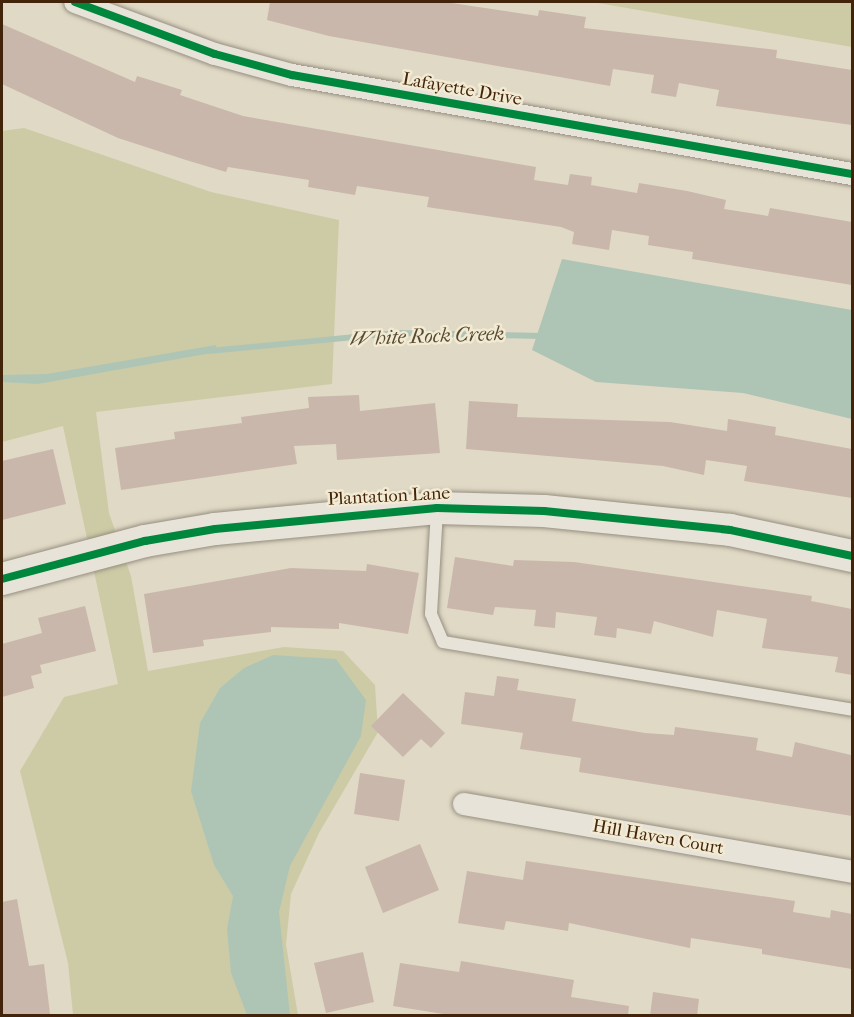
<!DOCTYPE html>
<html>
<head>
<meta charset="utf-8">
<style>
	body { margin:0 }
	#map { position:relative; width:854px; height:1017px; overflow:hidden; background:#e0d9c5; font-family:"IM FELL French Canon",serif }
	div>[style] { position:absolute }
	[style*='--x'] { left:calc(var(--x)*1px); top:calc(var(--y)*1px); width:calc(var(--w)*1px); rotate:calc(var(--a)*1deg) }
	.green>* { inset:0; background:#cdcba5 }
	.water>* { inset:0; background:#aec5b6 }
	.stream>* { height:6px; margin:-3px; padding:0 3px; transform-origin:3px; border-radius:3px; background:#aec5b6 }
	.building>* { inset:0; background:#c9b7ac }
	.roads { filter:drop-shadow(0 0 2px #968f80) drop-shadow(0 0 2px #968f80) }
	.lane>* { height:12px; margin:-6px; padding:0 6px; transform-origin:6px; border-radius:6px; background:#e7e3d9 }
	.street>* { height:22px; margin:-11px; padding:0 11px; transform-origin:11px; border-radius:11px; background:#e7e3d9 }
	.secondary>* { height:32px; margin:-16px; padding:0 16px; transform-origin:16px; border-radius:16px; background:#e7e3d9 }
	.cycleway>* { height:8px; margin:-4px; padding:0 4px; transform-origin:4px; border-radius:4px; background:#00873e }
	span { translate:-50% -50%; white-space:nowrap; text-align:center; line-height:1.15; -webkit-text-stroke:5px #f2ead2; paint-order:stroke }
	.street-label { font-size:18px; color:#41240a }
	.water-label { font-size:20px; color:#574a33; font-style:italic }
	.frame { position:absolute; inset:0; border:3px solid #41240a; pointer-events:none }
</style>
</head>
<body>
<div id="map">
	<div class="green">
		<div style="clip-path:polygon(592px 2px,852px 2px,852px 47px)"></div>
		<div style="clip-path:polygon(24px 128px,211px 192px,339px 220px,332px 384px,96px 412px,109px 513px,131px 576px,148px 671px,284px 647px,343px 651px,375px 685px,378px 732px,319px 833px,291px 894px,286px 945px,298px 1015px,73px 1015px,68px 963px,20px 771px,64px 697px,118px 684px,63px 426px,2px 442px,2px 131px)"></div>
	</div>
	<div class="water">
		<div style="clip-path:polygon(562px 259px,852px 310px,852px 419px,743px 393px,596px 382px,532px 350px)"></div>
		<div style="clip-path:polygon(216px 345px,217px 352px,38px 384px,2px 382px,2px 375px,47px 374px)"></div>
		<div style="clip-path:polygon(273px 655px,336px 659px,366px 700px,361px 736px,290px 866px,279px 912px,290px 1015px,247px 1015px,231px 973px,227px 929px,233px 896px,214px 865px,191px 791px,200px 723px,220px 688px,244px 668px)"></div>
	</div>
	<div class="stream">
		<div style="--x:209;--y:351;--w:189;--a:-5.5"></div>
		<div style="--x:397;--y:333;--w:145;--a:1.2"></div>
	</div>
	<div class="building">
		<div style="clip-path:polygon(270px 2px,445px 2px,538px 16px,539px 10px,586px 17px,584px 28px,777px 50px,776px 58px,852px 70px,852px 125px,716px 106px,719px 90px,679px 83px,676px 97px,651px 93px,654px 75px,613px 69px,610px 86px,329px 36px,267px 20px)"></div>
		<div style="clip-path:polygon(2px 24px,135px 82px,137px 76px,182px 90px,180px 95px,243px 116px,536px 167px,534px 180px,568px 185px,570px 174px,592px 177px,591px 185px,637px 193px,639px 183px,687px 191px,726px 200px,724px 209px,768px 216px,770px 208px,852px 222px,852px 285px,692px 259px,693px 252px,648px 245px,649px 236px,612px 230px,609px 250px,572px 244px,574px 232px,561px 227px,427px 207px,429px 197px,357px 186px,355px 195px,308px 187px,309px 180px,228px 167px,226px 172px,186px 160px,118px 138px,2px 84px)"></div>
		<div style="clip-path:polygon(359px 395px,360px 411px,435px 403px,440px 453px,337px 460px,336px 444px,294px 446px,297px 464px,121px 490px,115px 448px,175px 439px,174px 432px,242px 423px,241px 417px,309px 408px,308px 397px)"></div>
		<div style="clip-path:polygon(469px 401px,518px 404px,517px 417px,670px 422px,727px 431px,728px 419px,776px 427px,775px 435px,852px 449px,852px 498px,744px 481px,747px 466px,706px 460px,704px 475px,663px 466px,466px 449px)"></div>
		<div style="clip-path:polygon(53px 449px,66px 504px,2px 520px,2px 461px)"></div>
		<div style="clip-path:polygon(455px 557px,513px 566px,514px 560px,574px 562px,812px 596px,811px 601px,852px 609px,852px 675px,835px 672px,838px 657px,762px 648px,767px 619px,717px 610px,713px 637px,654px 621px,651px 634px,617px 628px,616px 638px,594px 635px,597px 617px,556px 612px,555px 628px,534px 626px,536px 610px,495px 607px,493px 615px,447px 608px)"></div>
		<div style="clip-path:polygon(367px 564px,419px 573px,408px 634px,339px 623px,339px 629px,271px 627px,271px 632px,203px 640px,204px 646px,153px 653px,144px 594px,291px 568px,366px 571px)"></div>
		<div style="clip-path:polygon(85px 606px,96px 651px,40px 665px,42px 673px,31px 676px,34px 688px,2px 697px,2px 644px,42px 633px,38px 618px)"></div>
		<div style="clip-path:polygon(497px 676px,519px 679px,517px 690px,576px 699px,572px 721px,645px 733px,674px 735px,675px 727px,758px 738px,756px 750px,792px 757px,795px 742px,851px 755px,852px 816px,579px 772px,581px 758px,520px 749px,523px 733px,461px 724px,465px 692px,494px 696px)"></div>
		<div style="clip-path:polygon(403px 693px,445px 733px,431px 748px,421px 739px,403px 757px,371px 726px)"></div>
		<div style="clip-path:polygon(360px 773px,405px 780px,399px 821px,354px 814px)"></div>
		<div style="clip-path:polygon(420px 844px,439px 890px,383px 913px,365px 867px)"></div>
		<div style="clip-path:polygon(526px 861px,795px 901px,793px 912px,830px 918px,831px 910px,852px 914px,852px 969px,762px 954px,762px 949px,691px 938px,690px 948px,569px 923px,568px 931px,506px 921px,504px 930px,458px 923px,467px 871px,523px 880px)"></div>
		<div style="clip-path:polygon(17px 899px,29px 966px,44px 964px,50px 1014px,2px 1016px,2px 902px)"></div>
		<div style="clip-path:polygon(363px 952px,374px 1002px,326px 1013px,314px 963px)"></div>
		<div style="clip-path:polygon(461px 961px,574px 980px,571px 997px,629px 1006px,628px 1016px,456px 1016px,393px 1006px,400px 963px,459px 972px)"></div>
		<div style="clip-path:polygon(653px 992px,699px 999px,697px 1016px,650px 1016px)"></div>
	</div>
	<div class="roads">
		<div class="lane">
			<div style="--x:437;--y:510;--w:104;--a:93.3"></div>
			<div style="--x:431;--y:614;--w:30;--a:67"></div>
			<div style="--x:443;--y:642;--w:415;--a:9.4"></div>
		</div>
		<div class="street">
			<div style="--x:75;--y:2;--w:149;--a:20.4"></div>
			<div style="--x:215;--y:54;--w:80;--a:15.3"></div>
			<div style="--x:292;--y:75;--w:569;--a:10.03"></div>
			<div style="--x:464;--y:804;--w:394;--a:9.9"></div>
		</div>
		<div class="secondary">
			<div style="--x:2;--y:579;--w:148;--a:-14.9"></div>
			<div style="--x:145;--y:541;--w:71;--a:-9.7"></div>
			<div style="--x:215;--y:529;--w:223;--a:-5.4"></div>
			<div style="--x:437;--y:508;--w:107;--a:1.6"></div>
			<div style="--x:544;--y:511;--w:187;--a:5.8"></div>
			<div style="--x:730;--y:530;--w:125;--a:12"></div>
		</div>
	</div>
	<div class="cycleway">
		<div style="--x:75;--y:2;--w:149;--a:20.4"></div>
		<div style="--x:215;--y:54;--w:80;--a:15.3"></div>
		<div style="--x:292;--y:75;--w:569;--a:10.03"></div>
		<div style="--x:2;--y:579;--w:148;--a:-14.9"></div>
		<div style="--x:145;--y:541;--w:71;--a:-9.7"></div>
		<div style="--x:215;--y:529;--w:223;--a:-5.4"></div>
		<div style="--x:437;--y:508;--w:107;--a:1.6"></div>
		<div style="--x:544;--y:511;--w:187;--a:5.8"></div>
		<div style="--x:730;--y:530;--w:125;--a:12"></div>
	</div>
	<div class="street-label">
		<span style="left:462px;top:90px;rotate:10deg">Lafayette Drive</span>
		<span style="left:389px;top:497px;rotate:-3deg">Plantation Lane</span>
		<span style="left:658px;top:838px;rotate:10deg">Hill Haven Court</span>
	</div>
	<div class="water-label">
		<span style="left:427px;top:336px;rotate:-2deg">White Rock Creek</span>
	</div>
	<div class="frame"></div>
</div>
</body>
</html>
